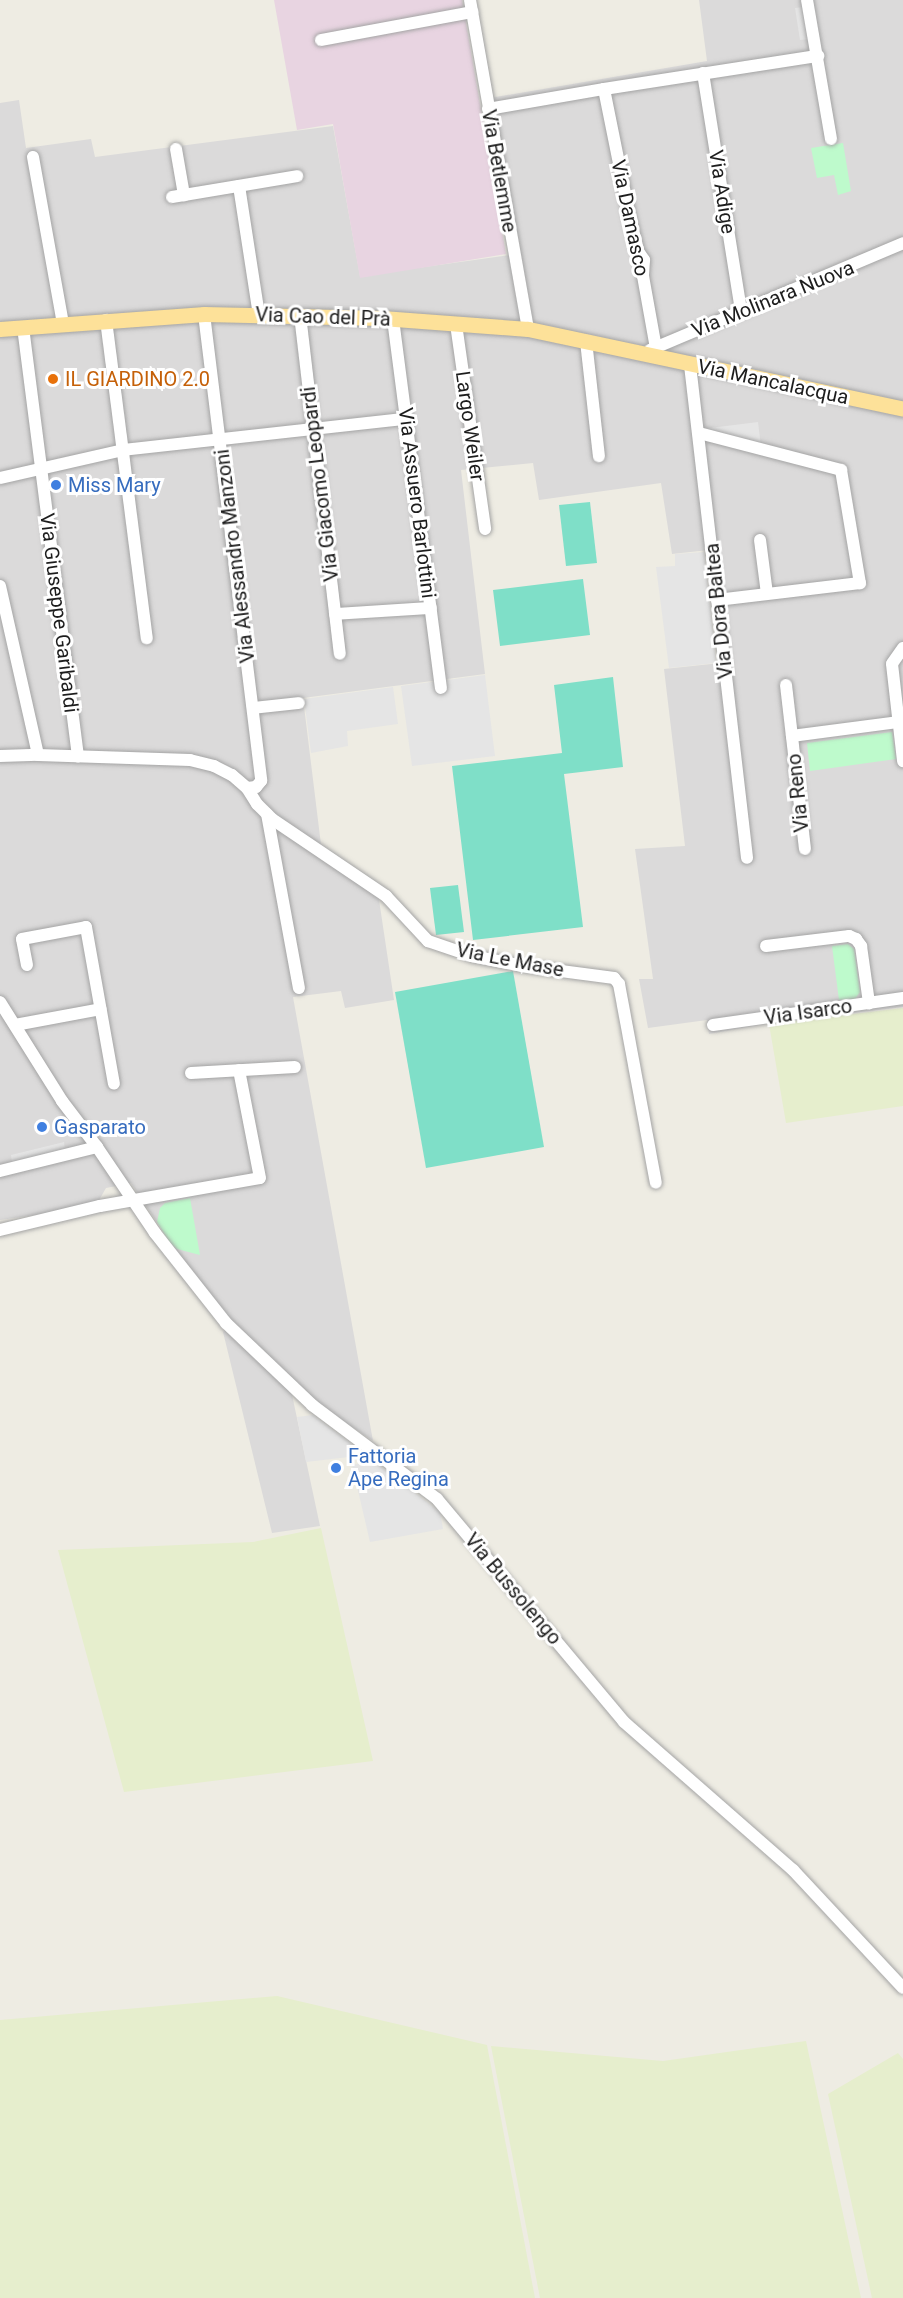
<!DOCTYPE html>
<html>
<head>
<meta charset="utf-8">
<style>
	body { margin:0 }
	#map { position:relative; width:903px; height:2298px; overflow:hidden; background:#eeece3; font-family:Roboto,sans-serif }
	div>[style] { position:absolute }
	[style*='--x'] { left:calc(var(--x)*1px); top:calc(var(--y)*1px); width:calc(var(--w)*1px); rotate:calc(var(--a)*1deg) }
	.residential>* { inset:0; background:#dbdada }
	.industrial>* { inset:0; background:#e8d4e1 }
	.farmland>* { inset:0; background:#e6eecd }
	.park>* { inset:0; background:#befacc }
	.pitch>* { inset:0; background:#7fdfc8 }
	.parking>* { inset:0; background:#e5e5e5 }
	.roads { filter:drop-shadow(0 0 2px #a4a4a4) drop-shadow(0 0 2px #a4a4a4) }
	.minor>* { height:12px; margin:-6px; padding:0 6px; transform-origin:6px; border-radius:6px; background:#fff }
	.major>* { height:15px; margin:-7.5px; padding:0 7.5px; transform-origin:7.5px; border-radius:7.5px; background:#fde199 }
	.dots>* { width:16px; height:16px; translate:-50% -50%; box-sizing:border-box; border:3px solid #fff; border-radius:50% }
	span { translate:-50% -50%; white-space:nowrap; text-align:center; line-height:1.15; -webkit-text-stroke:6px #fff; paint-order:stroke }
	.street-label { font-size:20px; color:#1d1d1d }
	.food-label { font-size:20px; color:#c56008 }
	.left { translate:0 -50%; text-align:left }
	.shop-label { font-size:20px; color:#366cbe }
</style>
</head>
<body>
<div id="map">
	<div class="residential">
		<div style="clip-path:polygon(699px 0,903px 0,903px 1007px,769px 1023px,709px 1034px,707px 1020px,648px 1028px,639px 979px,653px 979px,635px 849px,685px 846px,664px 669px,730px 662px,718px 549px,672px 554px,661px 483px,539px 500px,533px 463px,461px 470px,485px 674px,303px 698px,323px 861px,378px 893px,394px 1000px,345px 1008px,341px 991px,293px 997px,373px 1441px,315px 1402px,288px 1376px,320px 1526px,272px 1533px,223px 1332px,233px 1322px,186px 1266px,131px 1183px,106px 1188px,98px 1202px,92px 1207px,0 1220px,0 103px,19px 100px,26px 148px,91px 139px,95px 157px,333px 126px,360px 276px,518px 254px,490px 98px,707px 61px)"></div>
	</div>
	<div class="industrial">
		<div style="clip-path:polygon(274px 0,462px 0,506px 254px,360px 278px,333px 124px,297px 130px)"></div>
	</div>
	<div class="farmland">
		<div style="clip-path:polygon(903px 1008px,903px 1106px,786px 1123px,769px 1024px)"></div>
		<div style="clip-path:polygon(321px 1528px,373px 1761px,124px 1792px,58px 1550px,253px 1542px)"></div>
		<div style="clip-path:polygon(277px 1996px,487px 2045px,535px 2298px,0 2298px,0 2020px)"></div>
		<div style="clip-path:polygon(806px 2041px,861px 2298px,540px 2298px,491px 2046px,663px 2061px)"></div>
		<div style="clip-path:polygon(898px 2053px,903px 2059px,903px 2298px,872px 2298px,828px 2094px)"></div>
	</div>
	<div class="park">
		<div style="clip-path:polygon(843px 143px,851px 191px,838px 195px,834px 175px,817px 178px,811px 148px)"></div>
		<div style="clip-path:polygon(892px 732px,896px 759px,810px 771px,807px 743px)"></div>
		<div style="clip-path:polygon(848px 944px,854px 949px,860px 992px,855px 999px,839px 1000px,832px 946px)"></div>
		<div style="clip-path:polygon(190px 1198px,200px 1255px,177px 1249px,170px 1243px,157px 1222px,160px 1208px,165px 1203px)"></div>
	</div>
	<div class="pitch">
		<div style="clip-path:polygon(590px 502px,597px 563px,566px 566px,559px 505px)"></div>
		<div style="clip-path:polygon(583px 579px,590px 635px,500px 646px,493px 590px)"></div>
		<div style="clip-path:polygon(613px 677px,623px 767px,564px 774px,583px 927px,473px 940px,452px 766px,562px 753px,554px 685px)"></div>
		<div style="clip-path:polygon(458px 885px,464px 932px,436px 935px,430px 888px)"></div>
		<div style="clip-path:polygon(513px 971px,544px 1147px,426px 1168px,395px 992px)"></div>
	</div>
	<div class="parking">
		<div style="clip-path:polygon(805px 7px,809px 39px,800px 40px,795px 8px)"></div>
		<div style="clip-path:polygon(758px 422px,761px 447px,702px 429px)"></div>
		<div style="clip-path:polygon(704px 552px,716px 663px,669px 668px,656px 567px,675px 566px,675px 554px)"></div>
		<div style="clip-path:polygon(485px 675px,495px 756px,412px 766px,401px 686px)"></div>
		<div style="clip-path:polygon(393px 687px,398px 724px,347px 731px,348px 746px,311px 753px,304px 699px)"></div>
		<div style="clip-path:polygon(64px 1142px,65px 1149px,12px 1163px,11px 1155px)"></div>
		<div style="clip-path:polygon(313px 1415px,353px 1445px,349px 1457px,306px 1462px,297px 1417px)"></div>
		<div style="clip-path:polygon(373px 1461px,440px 1512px,443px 1529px,370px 1542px,352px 1465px)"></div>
	</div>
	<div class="roads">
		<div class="minor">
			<div style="--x:470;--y:0;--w:334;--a:80"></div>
			<div style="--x:807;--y:0;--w:141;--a:80.2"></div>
			<div style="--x:321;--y:40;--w:154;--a:-10.5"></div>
			<div style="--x:703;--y:73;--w:241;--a:80.9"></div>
			<div style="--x:604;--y:89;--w:217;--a:-8.8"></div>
			<div style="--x:488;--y:109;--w:118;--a:-9.8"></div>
			<div style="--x:604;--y:89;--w:132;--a:78.6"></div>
			<div style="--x:630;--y:218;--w:34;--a:76"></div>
			<div style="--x:638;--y:251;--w:11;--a:56"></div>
			<div style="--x:644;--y:260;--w:16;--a:94"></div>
			<div style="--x:643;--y:276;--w:73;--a:79.8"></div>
			<div style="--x:176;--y:149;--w:47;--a:80.1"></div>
			<div style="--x:33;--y:157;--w:170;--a:79.8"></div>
			<div style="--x:239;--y:186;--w:131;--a:81.2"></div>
			<div style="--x:172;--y:197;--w:127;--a:-9.5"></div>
			<div style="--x:204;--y:314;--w:470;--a:83"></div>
			<div style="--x:261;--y:781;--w:8;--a:130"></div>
			<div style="--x:256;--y:787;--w:9;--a:174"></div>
			<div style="--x:300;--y:315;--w:341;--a:83.3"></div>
			<div style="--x:393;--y:319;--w:372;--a:82.6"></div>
			<div style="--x:106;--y:320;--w:321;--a:82.7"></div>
			<div style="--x:456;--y:324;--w:207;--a:81.9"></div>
			<div style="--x:23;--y:327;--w:433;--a:82.7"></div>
			<div style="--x:586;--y:341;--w:116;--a:83.6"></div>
			<div style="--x:650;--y:350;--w:275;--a:-22.9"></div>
			<div style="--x:690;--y:365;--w:496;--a:83.4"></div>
			<div style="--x:699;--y:433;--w:147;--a:14.6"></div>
			<div style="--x:841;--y:470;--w:115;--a:80.5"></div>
			<div style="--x:860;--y:583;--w:144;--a:173.2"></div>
			<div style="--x:0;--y:478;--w:126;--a:-12.8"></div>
			<div style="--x:123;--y:450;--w:285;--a:-6.3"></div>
			<div style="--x:760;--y:540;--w:54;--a:82.6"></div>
			<div style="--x:0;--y:586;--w:173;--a:77.3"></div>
			<div style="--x:335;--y:614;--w:96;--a:-3.6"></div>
			<div style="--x:903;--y:648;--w:19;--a:125"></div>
			<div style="--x:892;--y:664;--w:98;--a:83.5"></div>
			<div style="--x:786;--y:685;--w:165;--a:83.4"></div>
			<div style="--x:253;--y:708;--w:46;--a:-6.2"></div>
			<div style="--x:792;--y:736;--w:108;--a:-7.5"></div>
			<div style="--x:0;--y:756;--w:38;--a:-2"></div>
			<div style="--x:38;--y:755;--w:152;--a:1.9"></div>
			<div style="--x:190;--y:760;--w:25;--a:14"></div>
			<div style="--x:214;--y:766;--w:20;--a:27"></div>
			<div style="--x:232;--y:775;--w:20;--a:41"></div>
			<div style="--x:247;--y:788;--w:19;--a:58"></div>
			<div style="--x:257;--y:804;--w:21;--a:45"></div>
			<div style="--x:272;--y:819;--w:138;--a:34"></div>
			<div style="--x:386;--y:896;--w:62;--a:47"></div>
			<div style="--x:428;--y:941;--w:46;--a:18.8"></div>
			<div style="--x:472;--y:956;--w:52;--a:11.1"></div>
			<div style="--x:523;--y:966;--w:92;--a:7.5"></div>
			<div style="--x:614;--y:978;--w:8;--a:50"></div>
			<div style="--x:619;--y:984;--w:202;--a:79.5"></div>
			<div style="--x:267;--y:814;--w:177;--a:79.6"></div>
			<div style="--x:766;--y:946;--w:84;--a:-6.9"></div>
			<div style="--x:849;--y:936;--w:8;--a:23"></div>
			<div style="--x:856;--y:939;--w:9;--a:54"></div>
			<div style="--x:861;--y:946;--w:58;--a:82"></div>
			<div style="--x:27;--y:965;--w:26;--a:-101"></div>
			<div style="--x:22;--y:939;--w:65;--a:-10.6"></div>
			<div style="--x:86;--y:927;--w:159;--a:79.9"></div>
			<div style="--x:0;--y:1002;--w:117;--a:57.9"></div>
			<div style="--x:62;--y:1101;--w:58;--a:52.7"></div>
			<div style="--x:97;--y:1147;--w:104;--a:56"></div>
			<div style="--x:155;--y:1233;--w:115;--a:51.7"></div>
			<div style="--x:226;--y:1323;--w:119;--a:43.6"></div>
			<div style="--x:312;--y:1405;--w:156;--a:36.9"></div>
			<div style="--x:437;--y:1499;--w:291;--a:50"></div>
			<div style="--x:624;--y:1722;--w:225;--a:41.2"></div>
			<div style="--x:793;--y:1870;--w:161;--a:47"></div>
			<div style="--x:15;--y:1025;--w:87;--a:-10.5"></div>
			<div style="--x:713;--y:1025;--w:192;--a:-8.1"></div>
			<div style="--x:191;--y:1073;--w:104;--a:-3.3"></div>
			<div style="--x:0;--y:1171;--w:100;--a:-13.9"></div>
			<div style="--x:0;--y:1230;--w:103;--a:-13.5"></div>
			<div style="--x:100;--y:1206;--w:162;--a:-9.9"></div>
			<div style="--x:260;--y:1178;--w:110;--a:-101"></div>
		</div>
		<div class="major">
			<div style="--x:0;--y:329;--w:205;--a:-4.2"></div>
			<div style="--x:204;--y:314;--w:178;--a:1.3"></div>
			<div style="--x:382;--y:318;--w:146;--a:4.3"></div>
			<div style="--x:528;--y:329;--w:383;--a:12"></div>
		</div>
	</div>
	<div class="dots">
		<div style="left:53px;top:379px;background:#e8710a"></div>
		<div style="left:56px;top:485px;background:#3f7fe0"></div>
		<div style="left:42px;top:1127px;background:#3f7fe0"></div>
		<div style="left:336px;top:1468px;background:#3f7fe0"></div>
	</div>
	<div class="street-label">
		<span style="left:499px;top:171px;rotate:80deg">Via Betlemme</span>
		<span style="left:722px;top:192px;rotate:81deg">Via Adige</span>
		<span style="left:630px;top:218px;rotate:78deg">Via Damasco</span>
		<span style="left:773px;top:299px;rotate:-22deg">Via Molinara Nuova</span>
		<span style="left:323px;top:317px;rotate:2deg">Via Cao del Prà</span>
		<span style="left:773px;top:382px;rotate:12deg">Via Mancalacqua</span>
		<span style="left:470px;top:426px;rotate:82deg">Largo Weiler</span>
		<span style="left:320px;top:484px;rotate:-97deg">Via Giacomo Leopardi</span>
		<span style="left:417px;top:503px;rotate:83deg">Via Assuero Barlottini</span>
		<span style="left:235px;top:556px;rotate:-97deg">Via Alessandro Manzoni</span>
		<span style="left:719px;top:611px;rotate:-96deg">Via Dora Baltea</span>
		<span style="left:59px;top:613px;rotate:83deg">Via Giuseppe Garibaldi</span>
		<span style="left:798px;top:793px;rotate:-96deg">Via Reno</span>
		<span style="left:510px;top:960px;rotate:11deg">Via Le Mase</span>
		<span style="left:808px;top:1012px;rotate:-8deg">Via Isarco</span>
		<span style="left:513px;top:1589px;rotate:50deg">Via Bussolengo</span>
	</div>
	<div class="food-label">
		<span class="left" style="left:65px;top:379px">IL GIARDINO 2.0</span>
	</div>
	<div class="shop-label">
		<span class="left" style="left:68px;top:485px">Miss Mary</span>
		<span class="left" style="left:54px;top:1127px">Gasparato</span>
		<span class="left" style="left:348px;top:1468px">Fattoria<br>Ape Regina</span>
	</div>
</div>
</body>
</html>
